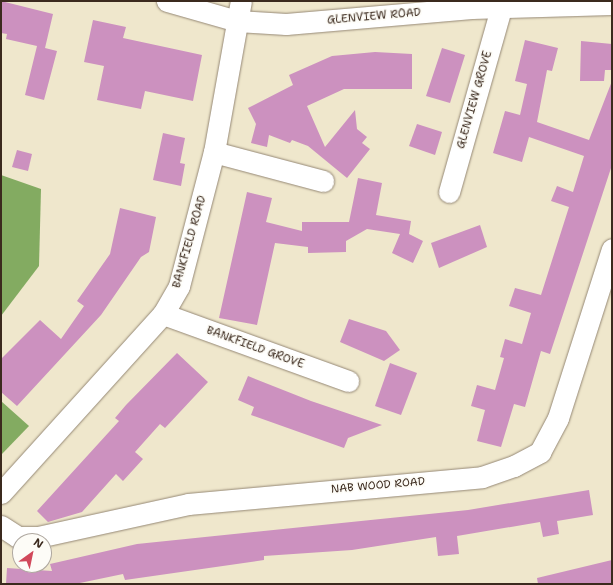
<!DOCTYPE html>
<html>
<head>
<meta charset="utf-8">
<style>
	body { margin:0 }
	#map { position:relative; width:613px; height:585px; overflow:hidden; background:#efe7cc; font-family:"Shantell Sans",sans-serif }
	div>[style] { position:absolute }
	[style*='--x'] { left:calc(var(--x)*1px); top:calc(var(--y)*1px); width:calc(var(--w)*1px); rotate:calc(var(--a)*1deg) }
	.forest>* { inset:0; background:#83ab61 }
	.building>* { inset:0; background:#cc91bf }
	.roads { filter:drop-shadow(0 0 1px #958875) drop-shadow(0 0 1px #958875) }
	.minor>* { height:21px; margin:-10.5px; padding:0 10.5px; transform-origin:10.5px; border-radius:10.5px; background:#fff }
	span { translate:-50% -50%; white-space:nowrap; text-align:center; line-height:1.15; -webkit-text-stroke:3.5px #fdfcf7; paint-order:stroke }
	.street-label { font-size:11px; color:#3b2a1e }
	.frame { position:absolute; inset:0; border:2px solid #3b2a1e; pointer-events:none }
	.north { position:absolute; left:12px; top:533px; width:40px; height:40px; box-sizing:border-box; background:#fdfcf7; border:1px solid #afa8a0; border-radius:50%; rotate:33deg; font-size:11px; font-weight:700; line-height:16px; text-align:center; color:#3b2a1e }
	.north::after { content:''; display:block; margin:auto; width:14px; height:18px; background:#d1495b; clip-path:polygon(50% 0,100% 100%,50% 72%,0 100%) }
</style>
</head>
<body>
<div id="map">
	<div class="forest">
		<div style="clip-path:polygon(1px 175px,41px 189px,39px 266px,1px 316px)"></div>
		<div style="clip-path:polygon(1px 401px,29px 426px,1px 455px)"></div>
	</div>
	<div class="building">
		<div style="clip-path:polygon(1px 1px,53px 14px,45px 48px,57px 51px,44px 100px,25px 95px,37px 46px,6px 39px,7px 34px,1px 33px)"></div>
		<div style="clip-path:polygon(93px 20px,126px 27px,123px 38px,202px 55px,193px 101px,145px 91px,141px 109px,97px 100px,104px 66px,84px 62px)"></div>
		<div style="clip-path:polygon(525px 40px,558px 48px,552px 71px,547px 70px,537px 122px,589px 140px,612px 81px,612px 165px,550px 354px,541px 351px,525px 407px,514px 404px,501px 447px,477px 441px,485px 410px,471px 406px,477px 385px,495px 390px,504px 358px,500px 357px,505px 339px,522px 344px,531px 313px,509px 306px,515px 288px,541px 295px,569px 207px,551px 201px,557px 186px,573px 192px,584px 156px,529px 137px,522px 162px,493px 153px,505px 111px,520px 115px,527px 84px,515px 81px)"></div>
		<div style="clip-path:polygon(581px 41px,612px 44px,612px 70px,605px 70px,604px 81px,580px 81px)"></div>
		<div style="clip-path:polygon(442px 48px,465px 55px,450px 103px,426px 96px)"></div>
		<div style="clip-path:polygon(375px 52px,412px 54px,412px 89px,344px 89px,307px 106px,325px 147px,355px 110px,357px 129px,367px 137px,362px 143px,370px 149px,347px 178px,308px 146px,292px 140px,290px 143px,269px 135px,267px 147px,251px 143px,256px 124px,248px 108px,293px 85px,289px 75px,332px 56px)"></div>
		<div style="clip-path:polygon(417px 124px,442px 132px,435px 155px,409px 146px)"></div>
		<div style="clip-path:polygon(163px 133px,185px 138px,180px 163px,185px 164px,181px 186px,153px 180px)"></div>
		<div style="clip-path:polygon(17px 150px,32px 154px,28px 171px,12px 167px)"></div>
		<div style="clip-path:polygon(358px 178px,382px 183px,376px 215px,411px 221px,409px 234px,423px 241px,413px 263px,392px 253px,400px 234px,367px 229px,346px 241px,346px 252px,308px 253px,308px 247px,275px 243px,257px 325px,219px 318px,247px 192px,272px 198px,266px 222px,302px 231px,302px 222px,349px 222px)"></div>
		<div style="clip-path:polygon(120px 208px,156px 217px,149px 252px,141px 257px,101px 315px,17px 406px,1px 392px,1px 359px,40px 320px,61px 339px,84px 306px,77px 301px,110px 254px)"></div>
		<div style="clip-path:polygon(480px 225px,487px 247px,439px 268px,431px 243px)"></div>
		<div style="clip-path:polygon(349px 319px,386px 331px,400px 350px,384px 361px,340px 342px)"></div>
		<div style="clip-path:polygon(177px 353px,208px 382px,165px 428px,160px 424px,135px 452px,143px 459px,123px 481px,116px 474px,82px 512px,48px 522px,37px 511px,119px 421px,115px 418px,126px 405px)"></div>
		<div style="clip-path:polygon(390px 363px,417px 373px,401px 415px,375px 406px)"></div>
		<div style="clip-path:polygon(248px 376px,311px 401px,382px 425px,348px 438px,344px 448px,251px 415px,254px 407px,238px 400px)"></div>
		<div style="clip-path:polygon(589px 490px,593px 515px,557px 521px,559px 534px,543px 537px,540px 522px,457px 536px,459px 554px,438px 556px,436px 537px,352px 550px,264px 556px,264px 560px,125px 580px,123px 574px,75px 584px,6px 584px,7px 568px,52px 571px,50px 564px,137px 544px,468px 510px)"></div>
		<div style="clip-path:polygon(612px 560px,612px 584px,538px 584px,537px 578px)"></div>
	</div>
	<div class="roads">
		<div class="minor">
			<div style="--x:167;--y:1;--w:73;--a:15.9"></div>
			<div style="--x:237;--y:21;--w:49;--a:3.5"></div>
			<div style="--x:286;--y:24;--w:186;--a:-4.9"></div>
			<div style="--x:471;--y:8;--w:141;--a:-1.6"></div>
			<div style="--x:214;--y:152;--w:113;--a:14.9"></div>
			<div style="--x:449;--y:192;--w:191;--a:-74.2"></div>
			<div style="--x:163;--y:314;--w:197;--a:19.9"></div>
			<div style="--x:1;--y:493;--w:241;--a:-47.9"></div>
			<div style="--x:163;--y:314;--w:32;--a:-60"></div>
			<div style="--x:179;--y:286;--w:138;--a:-75.4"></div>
			<div style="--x:214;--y:152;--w:153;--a:-79.9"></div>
			<div style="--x:1;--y:526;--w:20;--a:33"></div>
			<div style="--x:18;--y:537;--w:20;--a:0"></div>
			<div style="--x:38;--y:537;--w:154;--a:-12.4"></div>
			<div style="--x:188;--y:504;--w:295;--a:-5.2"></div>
			<div style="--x:482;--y:477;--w:34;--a:-19"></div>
			<div style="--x:514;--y:466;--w:30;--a:-28"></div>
			<div style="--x:540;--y:452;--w:38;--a:-62"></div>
			<div style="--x:558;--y:418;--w:177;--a:-72.3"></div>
		</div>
	</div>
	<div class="street-label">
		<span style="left:374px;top:17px;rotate:-5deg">GLENVIEW ROAD</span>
		<span style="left:475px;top:100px;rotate:-74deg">GLENVIEW GROVE</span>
		<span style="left:190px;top:242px;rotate:-74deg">BANKFIELD ROAD</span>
		<span style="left:255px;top:348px;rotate:20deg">BANKFIELD GROVE</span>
		<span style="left:378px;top:486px;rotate:-5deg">NAB WOOD ROAD</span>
	</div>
	<div class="frame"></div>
	<div class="north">N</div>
</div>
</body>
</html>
